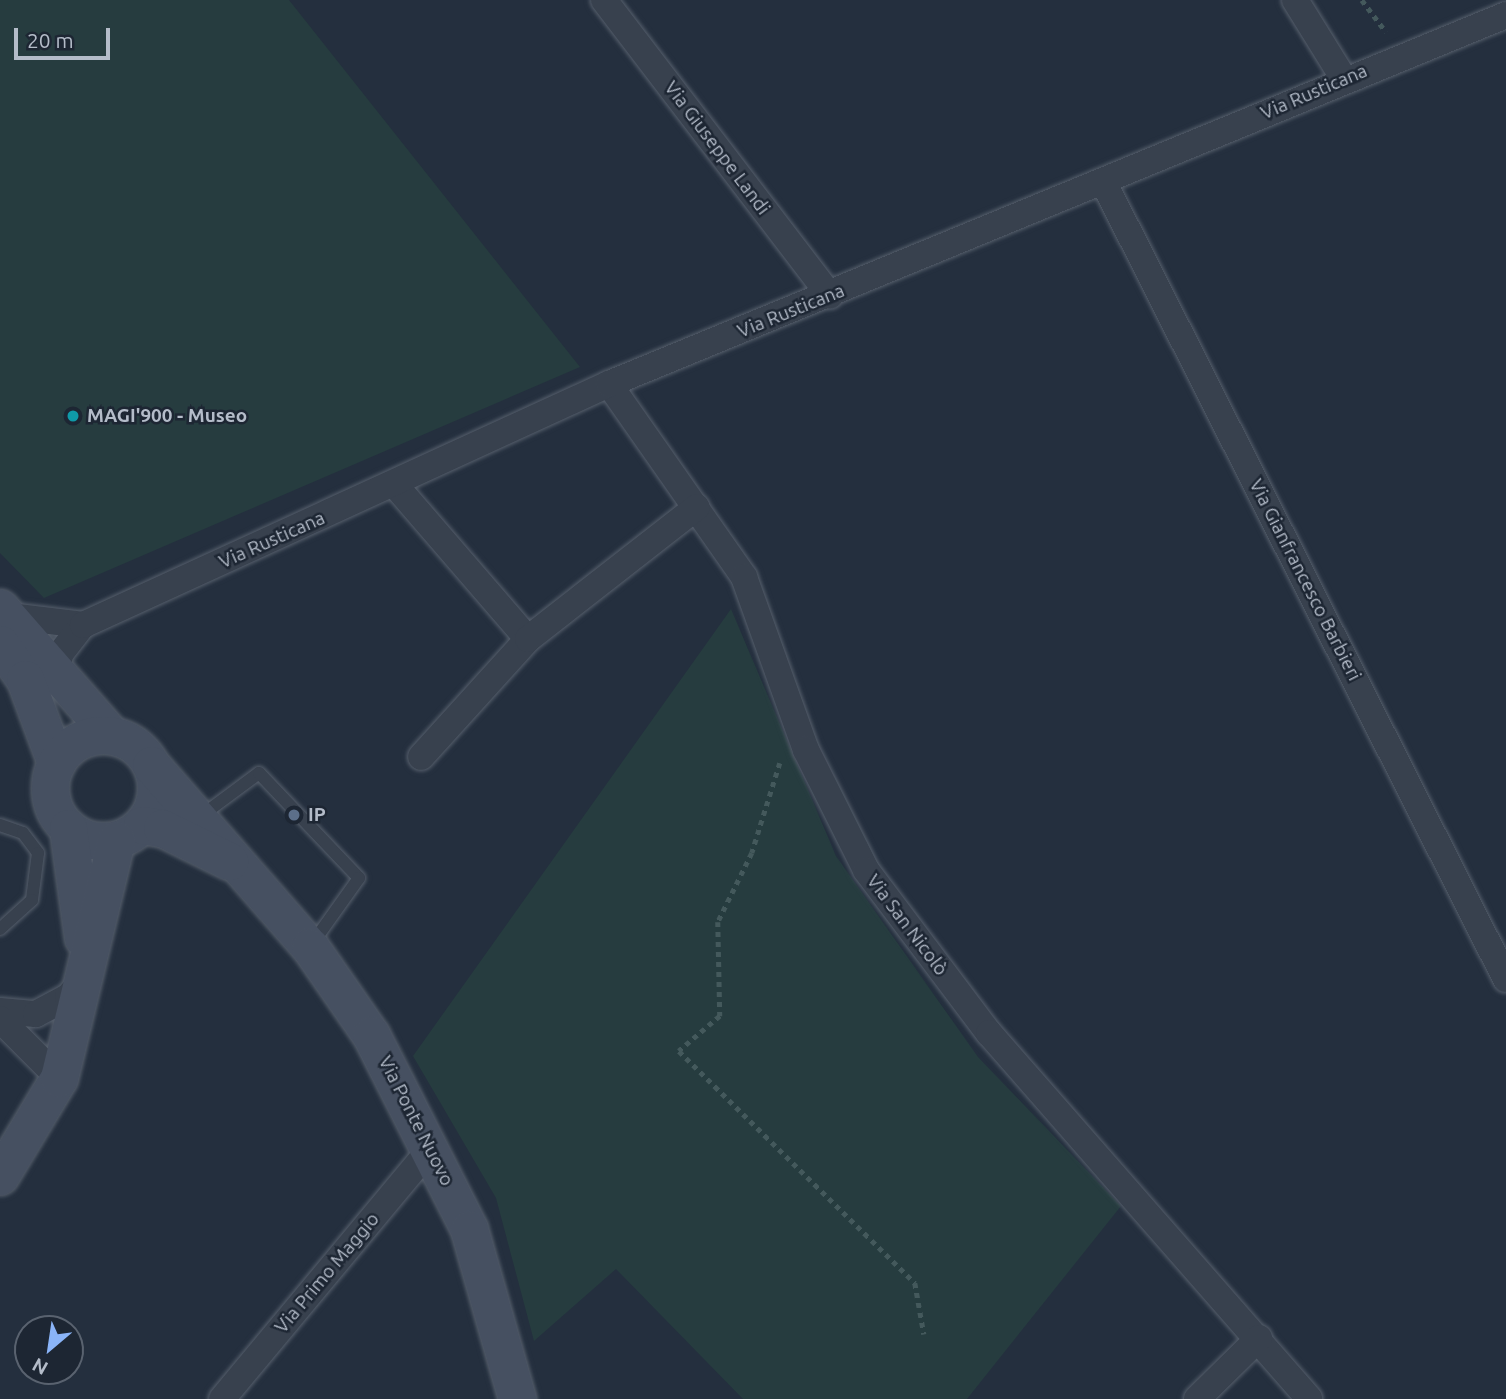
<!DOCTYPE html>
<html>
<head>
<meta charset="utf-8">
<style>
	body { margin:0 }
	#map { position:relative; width:1506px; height:1399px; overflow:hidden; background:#242f3e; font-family:Ubuntu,sans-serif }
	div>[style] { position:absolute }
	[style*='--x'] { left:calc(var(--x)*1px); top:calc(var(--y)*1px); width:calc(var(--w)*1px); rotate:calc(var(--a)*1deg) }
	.green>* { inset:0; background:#263c3f }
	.path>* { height:4.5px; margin-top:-2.25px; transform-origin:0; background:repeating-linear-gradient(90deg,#44595c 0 5px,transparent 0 10px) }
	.roads { filter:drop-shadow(0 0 2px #565f6c) drop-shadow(0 0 2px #565f6c) }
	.service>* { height:12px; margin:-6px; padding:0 6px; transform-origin:6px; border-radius:6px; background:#38414e }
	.minor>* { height:26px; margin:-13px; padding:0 13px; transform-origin:13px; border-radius:13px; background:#38414e }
	.secondary>* { height:37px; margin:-18.5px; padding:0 18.5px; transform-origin:18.5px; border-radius:18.5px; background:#465061 }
	.secondary>.ring { margin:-18.5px; padding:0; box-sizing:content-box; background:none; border:37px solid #465061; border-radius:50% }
	.dots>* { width:19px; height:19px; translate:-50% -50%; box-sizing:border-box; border:4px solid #1d2633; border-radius:50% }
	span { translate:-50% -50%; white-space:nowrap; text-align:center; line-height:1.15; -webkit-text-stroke:5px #1d2633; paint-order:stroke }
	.street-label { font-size:19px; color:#b4bcc9 }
	.poi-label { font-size:19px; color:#b4bcc9; font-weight:700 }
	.left { translate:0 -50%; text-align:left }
	.north { position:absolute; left:14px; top:1315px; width:70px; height:70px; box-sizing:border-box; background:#1d2633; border:2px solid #59626f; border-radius:50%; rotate:209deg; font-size:19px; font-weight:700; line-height:28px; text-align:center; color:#b4bcc9 }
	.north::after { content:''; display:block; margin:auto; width:24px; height:32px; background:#8ab4f8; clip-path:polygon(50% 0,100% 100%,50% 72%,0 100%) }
	.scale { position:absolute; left:14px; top:28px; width:96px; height:32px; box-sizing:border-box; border:4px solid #b4bcc9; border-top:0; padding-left:9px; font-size:21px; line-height:24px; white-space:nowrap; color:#b4bcc9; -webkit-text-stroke:5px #1d2633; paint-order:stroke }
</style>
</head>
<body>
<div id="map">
	<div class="green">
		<div style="clip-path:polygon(0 0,289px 0,580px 367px,44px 598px,0 553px)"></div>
		<div style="clip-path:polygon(731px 609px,836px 856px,978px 1057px,1121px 1206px,967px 1399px,743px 1399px,616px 1269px,534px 1341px,496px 1198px,413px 1056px)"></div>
	</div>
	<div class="path">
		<div style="--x:1362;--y:0;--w:40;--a:53"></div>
		<div style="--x:780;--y:763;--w:94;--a:107.3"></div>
		<div style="--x:752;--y:853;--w:77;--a:116.2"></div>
		<div style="--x:718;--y:922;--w:94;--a:88.8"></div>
		<div style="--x:720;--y:1016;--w:54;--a:139.5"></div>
		<div style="--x:679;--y:1051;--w:331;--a:44.5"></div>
		<div style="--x:915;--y:1283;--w:52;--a:80"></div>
	</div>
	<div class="roads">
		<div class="service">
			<div style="--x:201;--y:816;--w:72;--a:-36.6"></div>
			<div style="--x:259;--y:773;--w:145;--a:46.4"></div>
			<div style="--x:359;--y:878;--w:81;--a:125.5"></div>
			<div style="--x:0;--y:825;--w:24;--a:19"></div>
			<div style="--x:23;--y:833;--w:25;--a:53"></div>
			<div style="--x:38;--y:853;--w:47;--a:97.3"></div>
			<div style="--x:32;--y:900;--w:43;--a:137.8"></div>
		</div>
		<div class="minor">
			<div style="--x:604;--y:0;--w:372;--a:52.6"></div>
			<div style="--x:1295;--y:0;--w:93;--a:58.2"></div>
			<div style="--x:1103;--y:181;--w:894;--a:63.21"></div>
			<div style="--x:609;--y:384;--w:236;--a:55"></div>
			<div style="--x:744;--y:577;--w:184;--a:70.3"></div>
			<div style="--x:806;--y:750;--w:134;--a:63.4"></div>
			<div style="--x:866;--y:870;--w:204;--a:53"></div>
			<div style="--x:989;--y:1033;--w:486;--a:48.8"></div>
			<div style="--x:395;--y:485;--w:203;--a:49.2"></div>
			<div style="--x:528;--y:639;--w:159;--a:132.2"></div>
			<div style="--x:9;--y:616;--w:75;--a:6.9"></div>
			<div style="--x:528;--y:639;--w:214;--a:-38"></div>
			<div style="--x:57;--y:675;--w:21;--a:-82"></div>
			<div style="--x:60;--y:654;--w:37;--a:-52"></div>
			<div style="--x:83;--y:625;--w:579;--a:-24.62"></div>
			<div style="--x:609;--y:384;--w:970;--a:-22.36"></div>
			<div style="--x:0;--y:1011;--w:36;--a:5"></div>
			<div style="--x:36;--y:1014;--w:36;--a:-28"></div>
			<div style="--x:68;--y:997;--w:18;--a:-49"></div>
			<div style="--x:0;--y:1019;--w:83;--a:45"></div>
			<div style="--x:222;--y:1399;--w:328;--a:-50.2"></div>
			<div style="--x:1197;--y:1399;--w:87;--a:-44.5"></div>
		</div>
		<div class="secondary">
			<div style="--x:0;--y:608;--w:169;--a:48.8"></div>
			<div style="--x:0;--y:644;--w:43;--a:54.5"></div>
			<div style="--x:25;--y:679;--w:90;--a:69.7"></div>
			<div class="ring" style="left:50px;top:735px;width:69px;height:69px"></div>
			<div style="--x:151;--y:765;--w:242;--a:48.9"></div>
			<div style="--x:310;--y:947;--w:107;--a:55.3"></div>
			<div style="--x:371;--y:1035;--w:217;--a:63.2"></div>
			<div style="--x:469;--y:1229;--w:177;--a:74.2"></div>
			<div style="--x:142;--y:825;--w:20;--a:9"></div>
			<div style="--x:162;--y:828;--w:75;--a:26.2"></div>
			<div style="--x:68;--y:828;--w:111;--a:82.2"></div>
			<div style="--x:0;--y:1176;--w:114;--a:-59"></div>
			<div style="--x:59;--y:1078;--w:245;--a:-76.5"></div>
		</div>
	</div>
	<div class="dots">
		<div style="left:73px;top:416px;background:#0f9aa8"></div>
		<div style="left:294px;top:815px;background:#5c6f8a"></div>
	</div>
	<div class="street-label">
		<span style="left:1314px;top:92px;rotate:-23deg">Via Rusticana</span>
		<span style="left:717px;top:148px;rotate:53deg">Via Giuseppe Landi</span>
		<span style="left:791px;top:311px;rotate:-22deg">Via Rusticana</span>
		<span style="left:272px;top:540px;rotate:-24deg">Via Rusticana</span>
		<span style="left:1305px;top:580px;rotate:63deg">Via Gianfrancesco Barbieri</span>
		<span style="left:907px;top:925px;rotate:53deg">Via San Nicolò</span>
		<span style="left:416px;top:1121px;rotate:63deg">Via Ponte Nuovo</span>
		<span style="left:327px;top:1273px;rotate:-50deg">Via Primo Maggio</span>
	</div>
	<div class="poi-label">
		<span class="left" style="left:87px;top:416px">MAGI'900 - Museo</span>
		<span class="left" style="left:308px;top:815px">IP</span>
	</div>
	<div class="north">N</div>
	<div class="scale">20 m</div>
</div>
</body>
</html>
